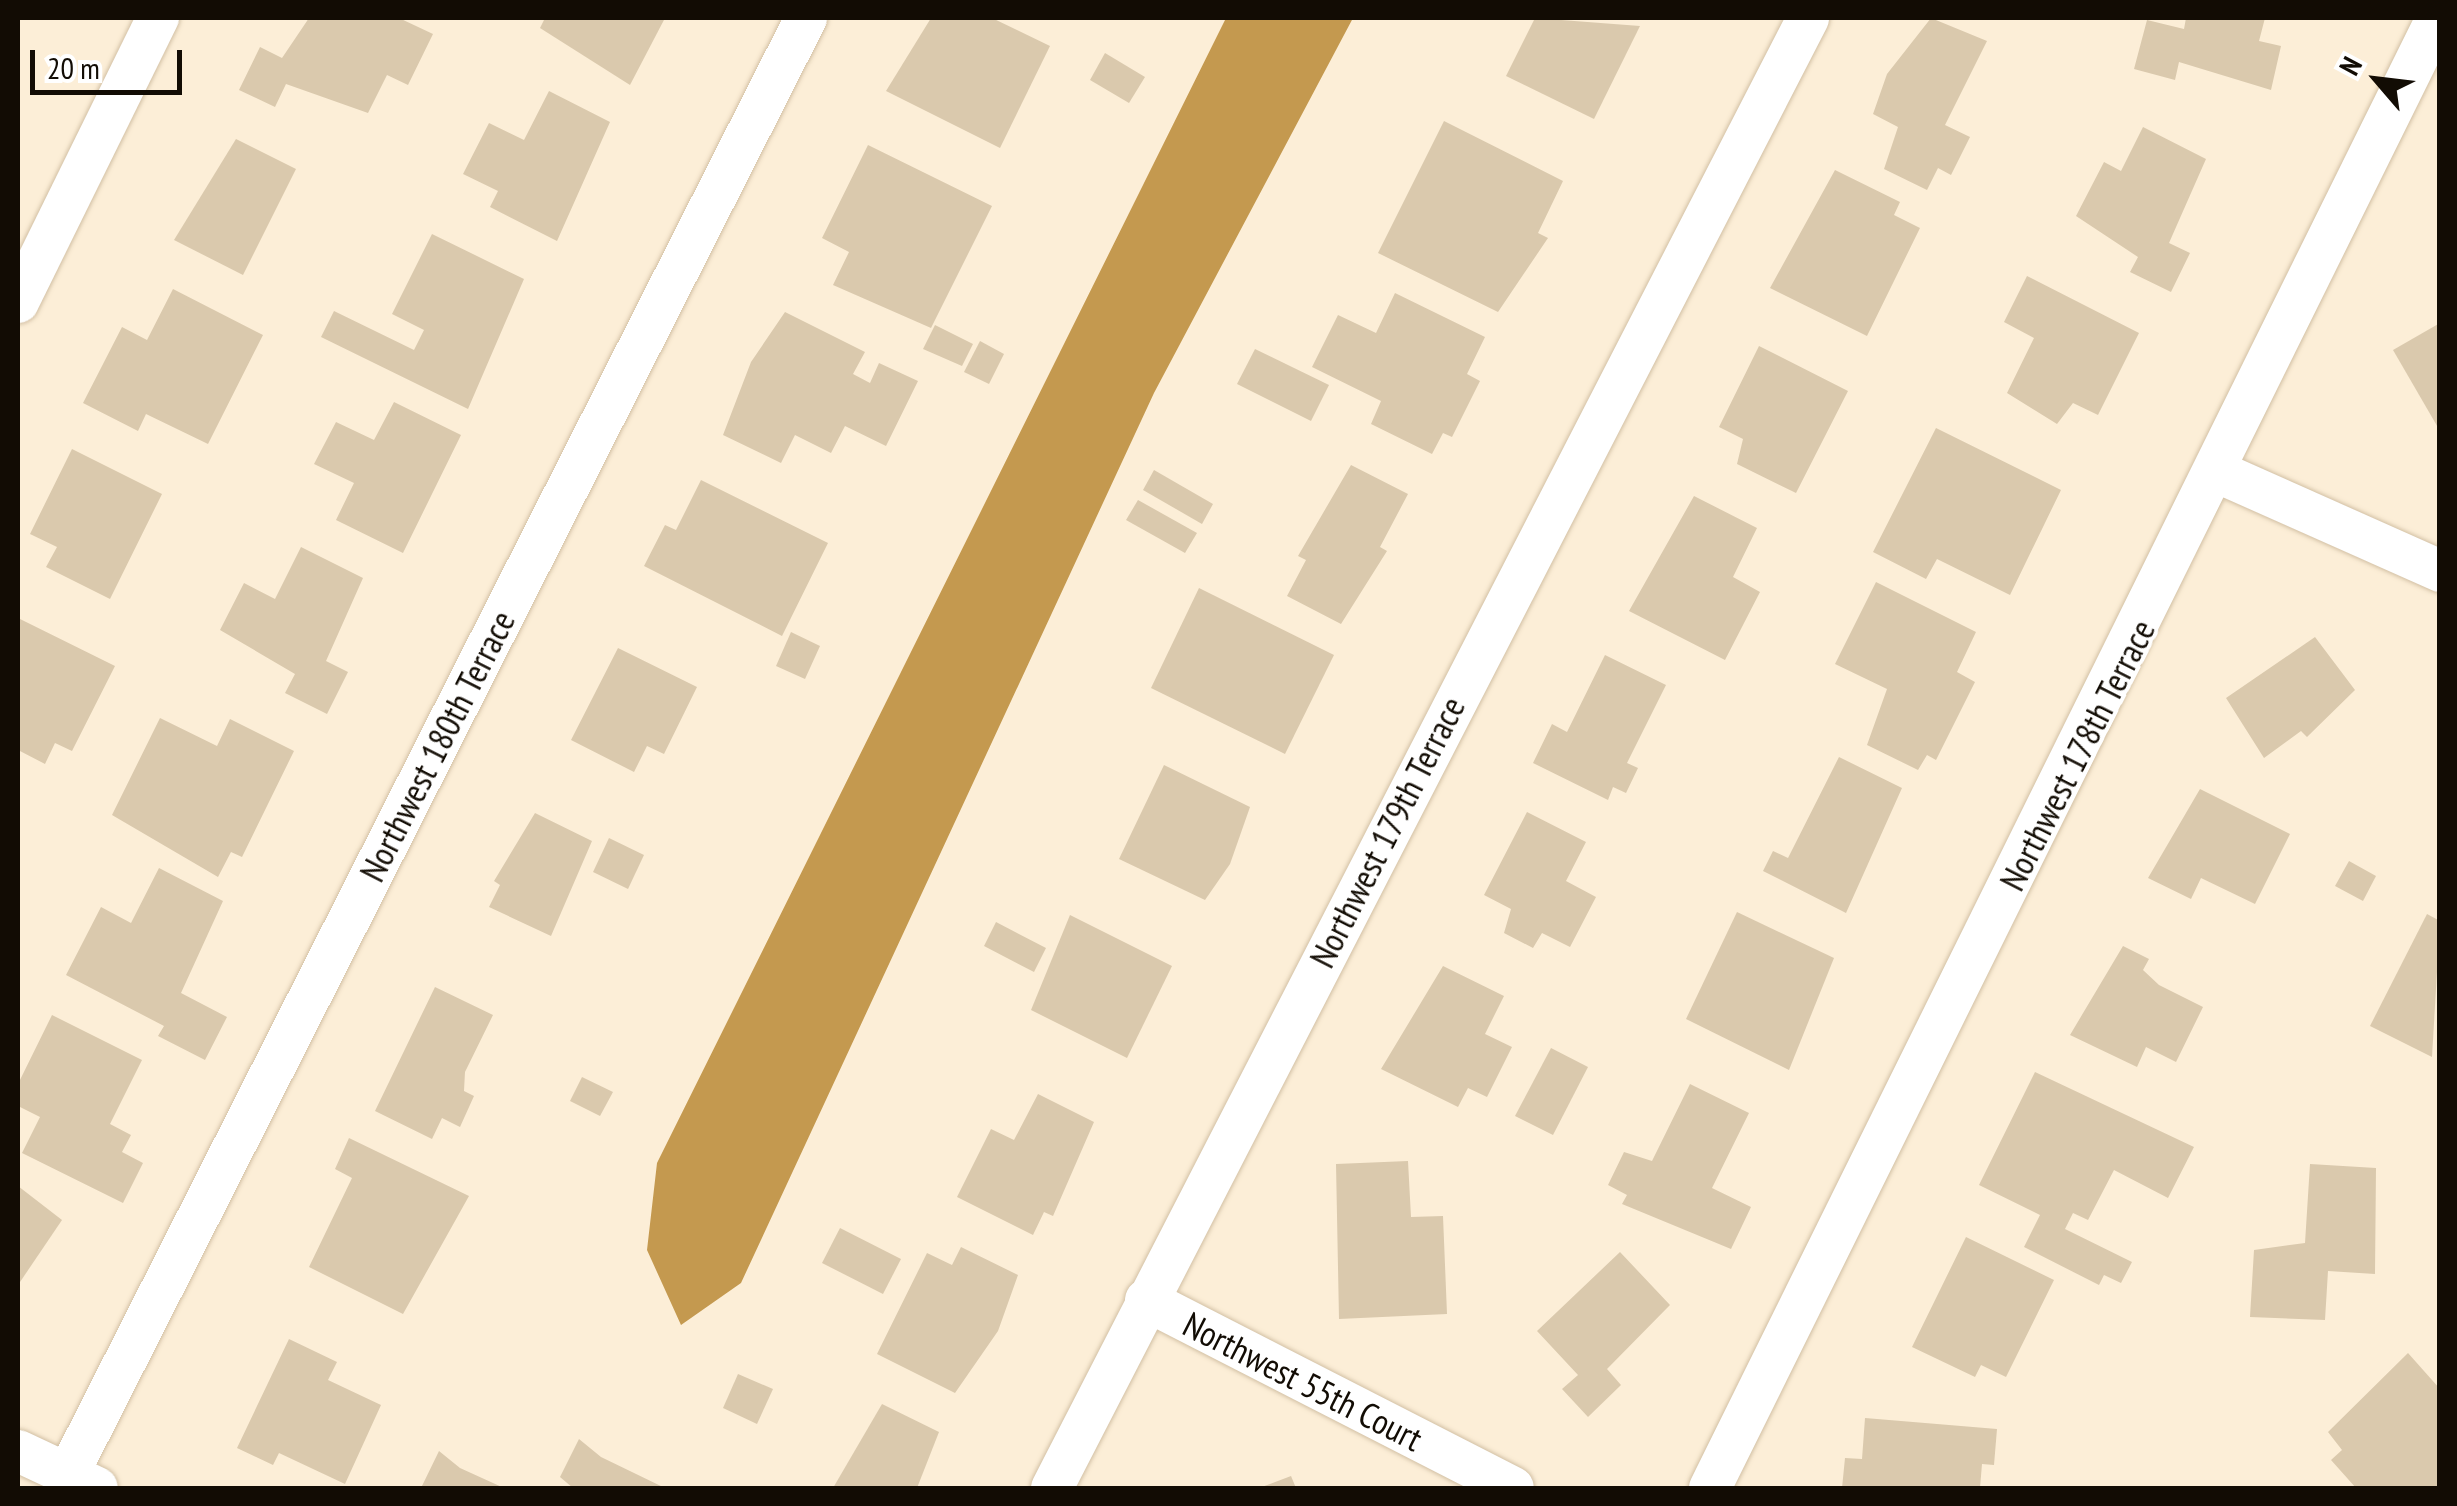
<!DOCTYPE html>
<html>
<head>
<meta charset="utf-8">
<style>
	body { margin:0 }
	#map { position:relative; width:2457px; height:1506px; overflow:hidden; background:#fceed7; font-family:"PT Sans Narrow",sans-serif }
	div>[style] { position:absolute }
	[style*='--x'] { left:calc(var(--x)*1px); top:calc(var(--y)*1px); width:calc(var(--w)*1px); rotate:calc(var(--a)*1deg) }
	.water>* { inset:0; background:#c4994f }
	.building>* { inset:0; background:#dac9ad }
	.roads { filter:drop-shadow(0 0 2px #d2c0a4) drop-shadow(0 0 2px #d2c0a4) }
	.street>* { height:42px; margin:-21px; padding:0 21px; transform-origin:21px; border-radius:21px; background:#fff }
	span { translate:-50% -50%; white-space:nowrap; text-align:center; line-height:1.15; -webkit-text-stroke:8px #fff; paint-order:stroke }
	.street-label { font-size:35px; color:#120c04 }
	.frame { position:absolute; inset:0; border:20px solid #120c04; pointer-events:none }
	.north { position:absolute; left:2327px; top:30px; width:100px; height:100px; -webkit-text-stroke:8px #fff; paint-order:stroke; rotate:298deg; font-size:28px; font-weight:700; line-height:40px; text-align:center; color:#120c04 }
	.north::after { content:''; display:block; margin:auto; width:35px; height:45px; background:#120c04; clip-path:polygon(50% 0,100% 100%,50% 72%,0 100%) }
	.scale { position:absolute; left:30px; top:50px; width:152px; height:45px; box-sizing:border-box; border:5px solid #120c04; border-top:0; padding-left:12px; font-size:30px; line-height:35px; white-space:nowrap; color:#120c04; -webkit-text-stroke:8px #fff; paint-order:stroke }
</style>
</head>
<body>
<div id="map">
	<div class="water">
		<div style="clip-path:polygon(1226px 18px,1353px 18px,1154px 393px,741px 1283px,681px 1325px,647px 1250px,657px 1163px)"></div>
	</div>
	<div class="building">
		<div style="clip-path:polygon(309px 18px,399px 18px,433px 34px,408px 85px,387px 75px,368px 113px,286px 84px,275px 107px,239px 90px,260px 47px,282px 58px)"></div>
		<div style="clip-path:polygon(545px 18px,665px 18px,630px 85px,540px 28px)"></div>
		<div style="clip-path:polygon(931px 18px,992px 18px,1050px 46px,1000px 148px,886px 91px)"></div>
		<div style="clip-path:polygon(1535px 18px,1640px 26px,1594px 119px,1506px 76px)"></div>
		<div style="clip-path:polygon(1931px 18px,1987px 41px,1945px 125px,1970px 137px,1951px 175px,1938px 168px,1927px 190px,1884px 169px,1898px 127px,1873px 114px,1887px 74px)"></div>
		<div style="clip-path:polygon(2186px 18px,2265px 18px,2259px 41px,2281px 46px,2271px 90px,2179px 62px,2175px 80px,2134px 69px,2147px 20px,2184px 29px)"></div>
		<div style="clip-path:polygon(1105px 53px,1145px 77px,1129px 103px,1090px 80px)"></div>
		<div style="clip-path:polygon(549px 91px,610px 122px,557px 241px,490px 207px,498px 191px,463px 174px,489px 123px,524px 140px)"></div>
		<div style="clip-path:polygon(1444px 121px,1563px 181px,1538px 233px,1548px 238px,1498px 312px,1378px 253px)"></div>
		<div style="clip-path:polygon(2143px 127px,2206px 159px,2169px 243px,2190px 253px,2171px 292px,2130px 272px,2138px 257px,2076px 216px,2104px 162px,2121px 171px)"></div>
		<div style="clip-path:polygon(236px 139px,296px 169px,243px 275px,174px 240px)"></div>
		<div style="clip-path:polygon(868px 145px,992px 206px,931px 328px,833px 285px,849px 252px,822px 238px)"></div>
		<div style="clip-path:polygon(1835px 170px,1900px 202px,1894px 215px,1920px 228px,1867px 336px,1770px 288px)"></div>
		<div style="clip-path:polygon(432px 234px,524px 279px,468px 409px,321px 337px,334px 311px,414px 350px,424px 330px,392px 314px)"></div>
		<div style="clip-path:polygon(2027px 276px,2139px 333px,2098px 415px,2073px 403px,2057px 424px,2007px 393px,2034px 338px,2004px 322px)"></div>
		<div style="clip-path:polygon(173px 289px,263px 335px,208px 444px,146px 414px,138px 431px,83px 403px,122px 327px,147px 340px)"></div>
		<div style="clip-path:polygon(1395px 293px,1485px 337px,1467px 374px,1480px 381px,1452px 437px,1443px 433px,1432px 454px,1371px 424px,1381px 401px,1312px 367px,1338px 315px,1376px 333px)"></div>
		<div style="clip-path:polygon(785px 312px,865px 352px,853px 374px,870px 383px,879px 363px,918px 381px,886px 446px,845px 426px,831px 453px,795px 435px,781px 463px,723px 435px,751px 362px)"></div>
		<div style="clip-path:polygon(2440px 323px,2440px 431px,2393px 350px)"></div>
		<div style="clip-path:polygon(935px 325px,973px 344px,962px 366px,923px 349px)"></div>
		<div style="clip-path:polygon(980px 341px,1004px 354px,989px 384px,964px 372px)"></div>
		<div style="clip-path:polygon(1759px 346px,1848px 391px,1796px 493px,1737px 464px,1743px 439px,1719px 427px)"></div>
		<div style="clip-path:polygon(1255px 349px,1329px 385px,1311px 421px,1237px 384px)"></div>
		<div style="clip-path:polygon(394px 402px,461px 435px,403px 553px,336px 520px,354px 483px,314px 464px,336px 422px,374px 440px)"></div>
		<div style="clip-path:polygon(1936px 428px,2061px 490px,2010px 595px,1937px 559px,1926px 579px,1873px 552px)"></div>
		<div style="clip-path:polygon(72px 449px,162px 494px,110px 599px,46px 567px,57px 547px,30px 534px)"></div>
		<div style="clip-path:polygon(1351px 465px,1408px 494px,1380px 547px,1387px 551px,1341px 624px,1287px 596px,1306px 560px,1298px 556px)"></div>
		<div style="clip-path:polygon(1154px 470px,1213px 504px,1202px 524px,1143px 490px)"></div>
		<div style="clip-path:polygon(701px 480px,828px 543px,782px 636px,644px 566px,665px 525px,676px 530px)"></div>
		<div style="clip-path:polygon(1694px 496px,1757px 528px,1733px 577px,1760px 592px,1725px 660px,1629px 611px)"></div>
		<div style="clip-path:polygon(1138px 500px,1197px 533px,1185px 553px,1126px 520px)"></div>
		<div style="clip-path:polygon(301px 547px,363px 578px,326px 661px,348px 672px,327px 714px,285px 693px,295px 674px,220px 630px,244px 583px,275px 599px)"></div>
		<div style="clip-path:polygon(1876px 582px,1976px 632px,1957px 672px,1975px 682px,1936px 760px,1927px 755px,1918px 770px,1867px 745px,1887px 689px,1835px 664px)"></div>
		<div style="clip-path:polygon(1199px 588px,1334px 655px,1285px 754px,1151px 688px)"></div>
		<div style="clip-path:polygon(18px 618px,115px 666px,72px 751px,55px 743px,45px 764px,18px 750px)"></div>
		<div style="clip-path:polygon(791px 632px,820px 646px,805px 679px,776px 666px)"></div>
		<div style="clip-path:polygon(2315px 637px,2355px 690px,2307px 737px,2301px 731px,2264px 758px,2226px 698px)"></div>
		<div style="clip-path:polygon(618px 648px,697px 687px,664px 754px,647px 746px,634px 772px,571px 740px)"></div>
		<div style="clip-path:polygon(1605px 655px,1666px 685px,1627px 763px,1638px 768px,1626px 793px,1613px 787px,1608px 800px,1533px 763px,1552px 724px,1567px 732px)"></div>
		<div style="clip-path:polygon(160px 718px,217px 746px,230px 719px,294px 751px,242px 857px,231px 852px,218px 877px,112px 815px)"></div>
		<div style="clip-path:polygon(1839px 757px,1902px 788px,1846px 913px,1763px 871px,1773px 851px,1788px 858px)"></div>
		<div style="clip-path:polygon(1164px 765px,1250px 807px,1230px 864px,1205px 900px,1119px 859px)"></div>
		<div style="clip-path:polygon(2200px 789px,2290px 834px,2255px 904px,2201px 878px,2191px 899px,2148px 878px)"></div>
		<div style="clip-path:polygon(1527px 812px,1586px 842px,1566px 881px,1596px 897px,1570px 947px,1542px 933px,1533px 948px,1504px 933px,1511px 909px,1484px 895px)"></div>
		<div style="clip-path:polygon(535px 813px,592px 841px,551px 936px,489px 907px,500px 885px,494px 881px)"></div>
		<div style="clip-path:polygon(609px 838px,644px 855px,628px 889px,593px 872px)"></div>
		<div style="clip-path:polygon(2349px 861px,2376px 876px,2363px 901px,2335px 886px)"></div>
		<div style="clip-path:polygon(159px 868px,223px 901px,181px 993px,227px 1017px,205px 1060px,158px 1036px,164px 1026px,66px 975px,101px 907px,131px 923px)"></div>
		<div style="clip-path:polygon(1737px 912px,1834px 958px,1789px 1070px,1686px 1019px)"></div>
		<div style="clip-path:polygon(2427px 914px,2440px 921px,2432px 1057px,2370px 1026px)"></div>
		<div style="clip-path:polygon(1070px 915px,1172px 966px,1127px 1058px,1031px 1010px)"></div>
		<div style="clip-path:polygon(996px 922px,1046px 948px,1034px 972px,984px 946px)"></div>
		<div style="clip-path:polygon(2123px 946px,2149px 959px,2143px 970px,2159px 985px,2203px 1007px,2176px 1062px,2146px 1047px,2137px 1067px,2070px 1035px)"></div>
		<div style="clip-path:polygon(1443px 966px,1504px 996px,1485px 1034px,1512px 1047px,1487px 1097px,1468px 1088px,1458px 1107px,1381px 1069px)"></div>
		<div style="clip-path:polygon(435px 987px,493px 1015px,465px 1072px,464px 1091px,474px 1096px,460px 1127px,442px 1118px,432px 1139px,375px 1111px)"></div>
		<div style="clip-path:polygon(52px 1015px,142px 1060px,110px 1124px,131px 1135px,122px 1152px,143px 1163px,123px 1203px,22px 1153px,40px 1117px,18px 1106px,18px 1084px)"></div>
		<div style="clip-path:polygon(1551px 1048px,1588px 1067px,1553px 1135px,1515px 1116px)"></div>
		<div style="clip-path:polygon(2035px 1072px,2194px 1147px,2168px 1198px,2114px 1170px,2088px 1220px,2073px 1213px,2065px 1229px,2132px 1262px,2121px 1283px,2104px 1275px,2099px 1285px,2024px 1247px,2040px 1215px,1979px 1185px)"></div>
		<div style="clip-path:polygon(582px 1077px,613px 1092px,600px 1116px,570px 1101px)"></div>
		<div style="clip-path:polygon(1690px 1084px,1749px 1113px,1712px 1188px,1751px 1207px,1731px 1249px,1622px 1204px,1627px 1195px,1608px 1185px,1624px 1152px,1652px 1161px)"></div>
		<div style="clip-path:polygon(1038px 1094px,1094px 1122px,1053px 1216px,1044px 1212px,1033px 1235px,957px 1197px,991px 1129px,1014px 1140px)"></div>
		<div style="clip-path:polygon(349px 1138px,469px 1196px,403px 1314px,309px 1267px,352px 1178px,335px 1169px)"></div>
		<div style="clip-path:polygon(1408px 1161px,1411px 1217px,1443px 1216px,1447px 1314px,1339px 1319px,1336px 1164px)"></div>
		<div style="clip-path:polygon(2310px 1164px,2376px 1168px,2375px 1274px,2328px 1271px,2325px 1320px,2250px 1317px,2254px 1250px,2305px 1243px)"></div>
		<div style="clip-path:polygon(18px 1186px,62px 1220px,18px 1285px)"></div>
		<div style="clip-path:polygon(840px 1228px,901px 1259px,883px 1294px,822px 1263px)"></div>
		<div style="clip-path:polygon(1966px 1237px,2054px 1280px,2006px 1377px,1981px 1365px,1975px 1377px,1912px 1347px)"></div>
		<div style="clip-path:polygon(961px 1247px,1018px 1275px,998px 1331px,955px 1393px,877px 1354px,927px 1253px,952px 1265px)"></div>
		<div style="clip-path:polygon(1620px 1252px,1670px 1305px,1607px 1369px,1621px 1385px,1588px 1417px,1562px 1389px,1578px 1375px,1537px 1331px)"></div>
		<div style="clip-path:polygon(289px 1339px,337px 1362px,328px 1380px,381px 1405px,345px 1484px,279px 1453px,273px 1465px,237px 1448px)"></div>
		<div style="clip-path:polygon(2408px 1353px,2440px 1389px,2440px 1487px,2356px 1488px,2331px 1460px,2342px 1450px,2328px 1432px)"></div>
		<div style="clip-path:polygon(738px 1374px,773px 1389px,757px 1424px,723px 1408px)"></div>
		<div style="clip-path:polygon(882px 1404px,939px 1432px,917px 1488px,833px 1488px)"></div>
		<div style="clip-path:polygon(1865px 1418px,1997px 1429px,1994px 1465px,1982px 1464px,1980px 1488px,1842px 1488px,1845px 1458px,1862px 1459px)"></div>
		<div style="clip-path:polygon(579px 1439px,601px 1457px,665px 1488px,573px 1488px,560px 1477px)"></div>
		<div style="clip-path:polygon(439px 1451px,460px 1468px,504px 1488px,421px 1488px)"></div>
		<div style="clip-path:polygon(1291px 1476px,1296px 1488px,1259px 1488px)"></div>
	</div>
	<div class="roads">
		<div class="street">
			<div style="--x:18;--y:302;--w:317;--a:-63.8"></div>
			<div style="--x:2218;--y:472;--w:243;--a:24"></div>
			<div style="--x:1146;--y:1300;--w:412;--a:27.1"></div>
			<div style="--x:18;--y:1451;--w:87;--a:25.1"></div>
			<div style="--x:68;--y:1474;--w:1632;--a:-63.12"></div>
			<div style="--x:1052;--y:1488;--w:1653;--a:-62.78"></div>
			<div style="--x:1710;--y:1488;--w:1640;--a:-63.68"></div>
		</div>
	</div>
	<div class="street-label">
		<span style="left:437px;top:746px;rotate:-63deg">Northwest 180th Terrace</span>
		<span style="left:2077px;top:755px;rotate:-63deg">Northwest 178th Terrace</span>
		<span style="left:1387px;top:832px;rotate:-63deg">Northwest 179th Terrace</span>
		<span style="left:1303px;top:1381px;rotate:27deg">Northwest 55th Court</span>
	</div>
	<div class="frame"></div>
	<div class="north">N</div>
	<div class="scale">20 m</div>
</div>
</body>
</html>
